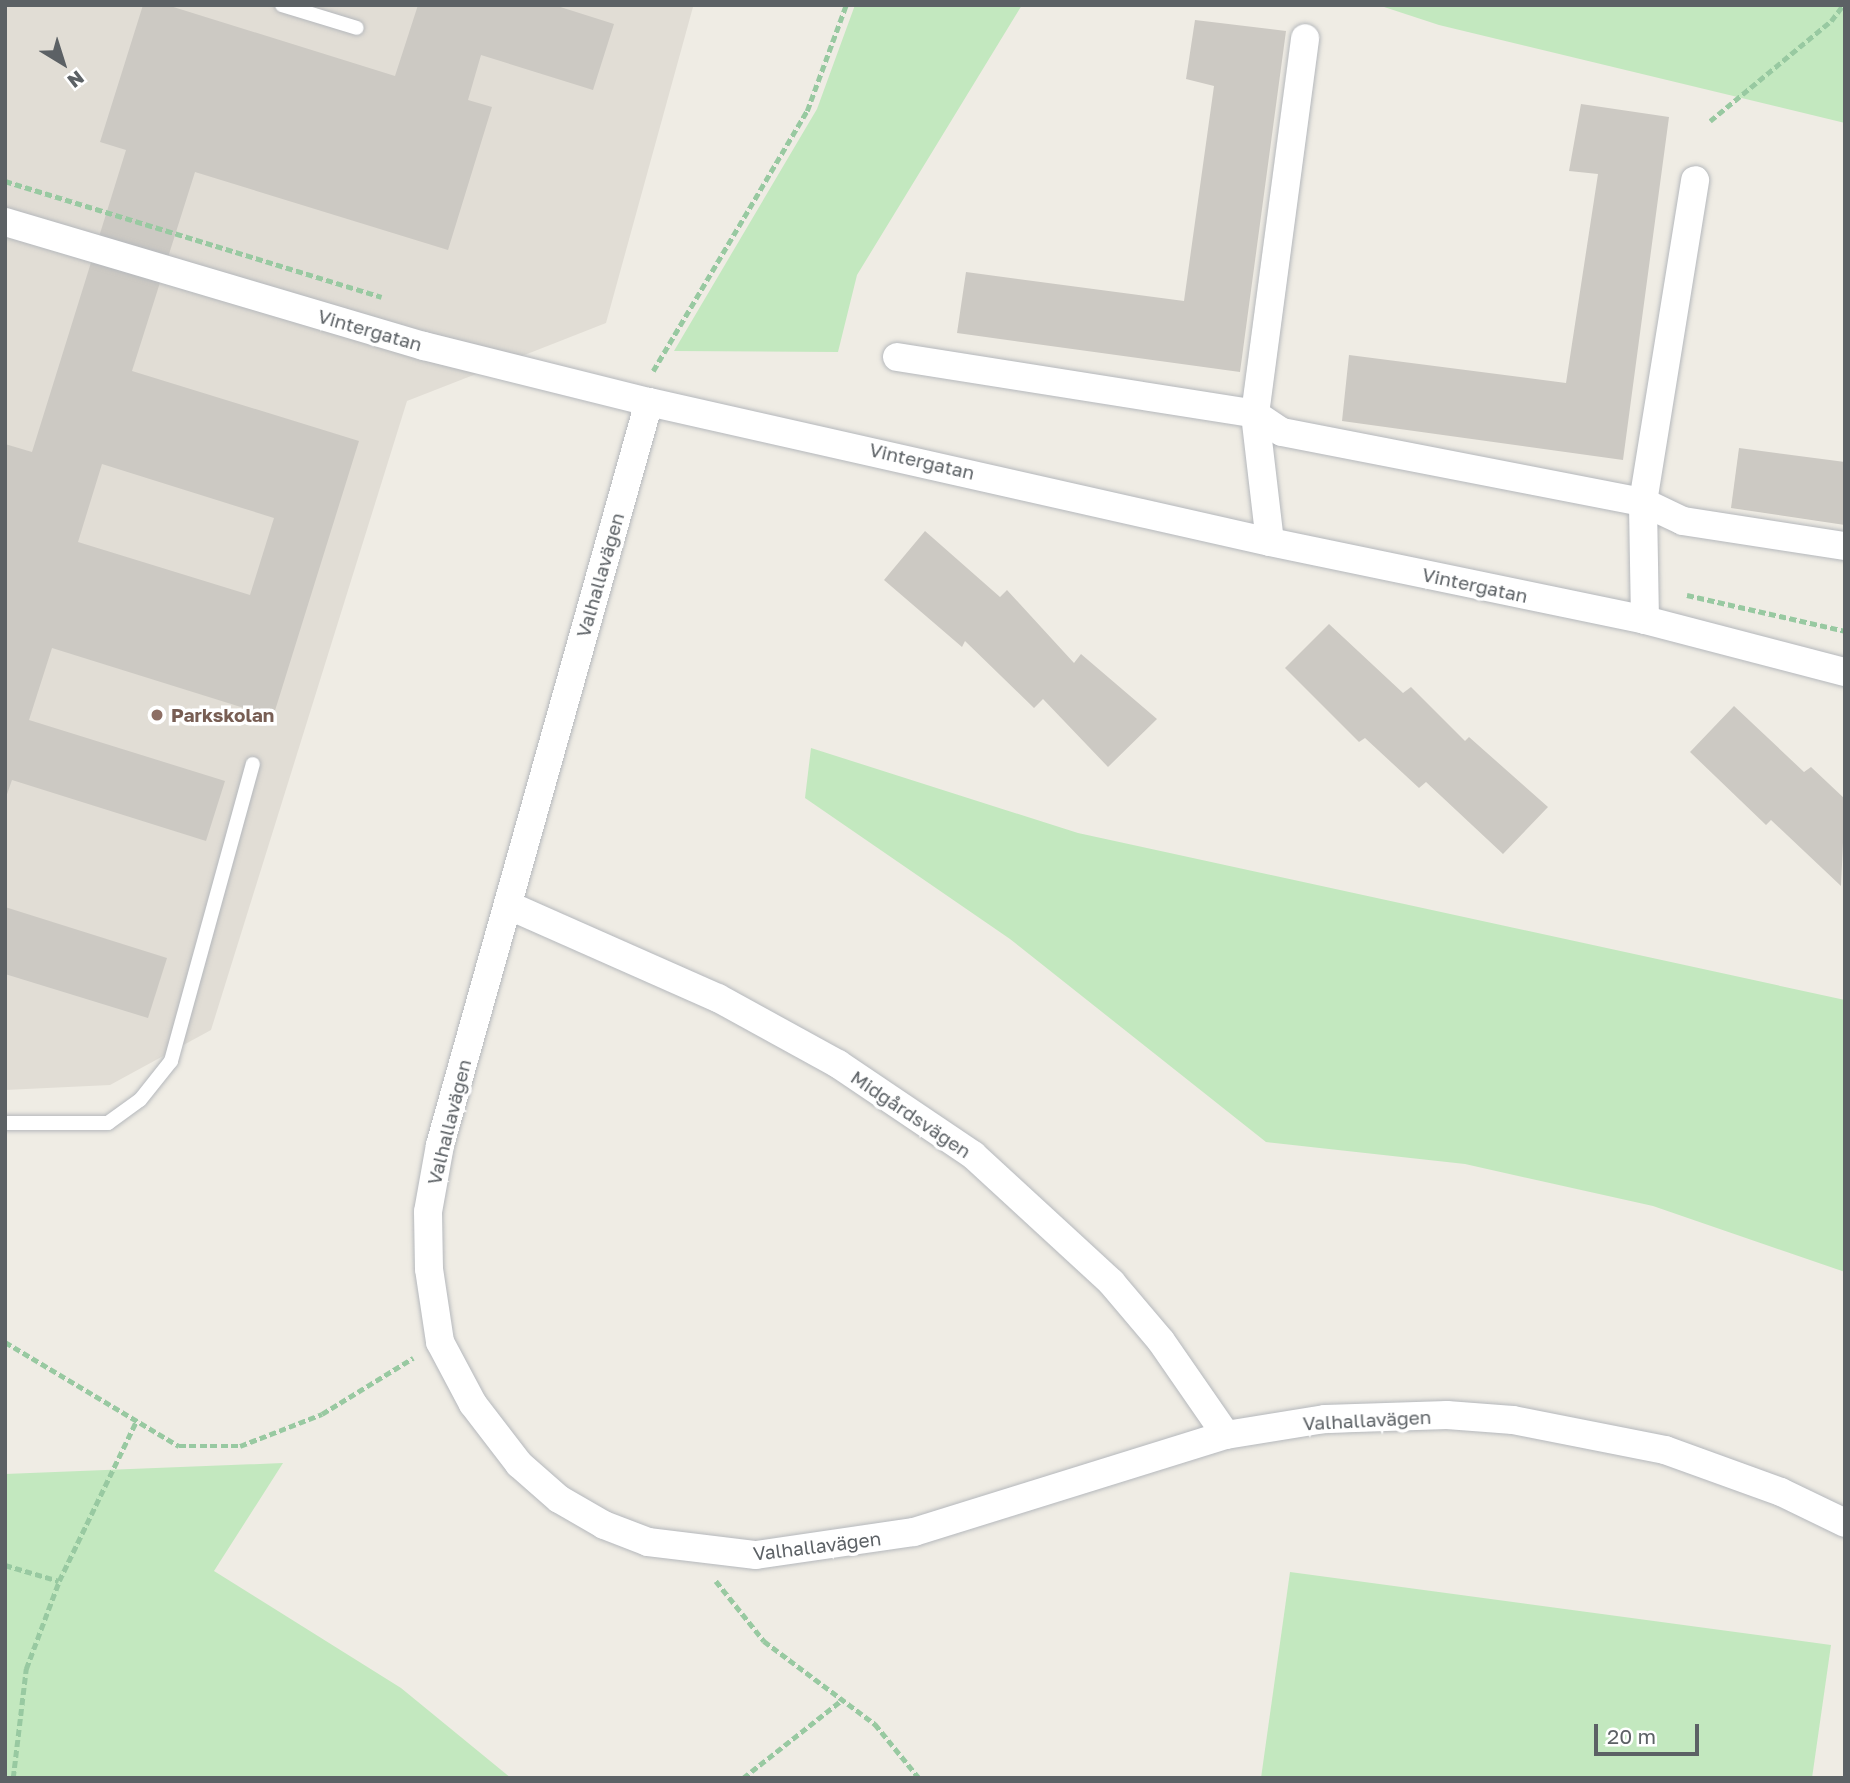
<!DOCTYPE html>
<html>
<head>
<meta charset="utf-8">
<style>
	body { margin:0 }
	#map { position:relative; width:1850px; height:1783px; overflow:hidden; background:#efece4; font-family:"Golos Text",sans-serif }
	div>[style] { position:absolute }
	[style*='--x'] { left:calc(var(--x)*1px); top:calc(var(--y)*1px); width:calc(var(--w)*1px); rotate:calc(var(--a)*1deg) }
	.education>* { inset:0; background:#e1ddd5 }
	.green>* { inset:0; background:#c3e8bf }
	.building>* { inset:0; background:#ccc9c3 }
	.path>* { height:4.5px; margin-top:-2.25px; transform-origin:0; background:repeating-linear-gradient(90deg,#98c9a1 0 7px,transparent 0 10.5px) }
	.roads { filter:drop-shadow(0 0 2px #b5b8bc) drop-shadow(0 0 2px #b5b8bc) }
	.lane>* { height:14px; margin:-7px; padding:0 7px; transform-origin:7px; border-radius:7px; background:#fff }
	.street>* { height:28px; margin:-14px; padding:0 14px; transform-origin:14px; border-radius:14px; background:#fff }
	.dots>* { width:19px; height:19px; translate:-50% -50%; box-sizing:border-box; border:4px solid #fff; border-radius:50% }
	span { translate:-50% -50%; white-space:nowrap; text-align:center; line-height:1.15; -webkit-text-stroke:7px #fff; paint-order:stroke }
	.street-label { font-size:19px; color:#5c6165 }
	.education-label { font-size:19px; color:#785e54; font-weight:700 }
	.left { translate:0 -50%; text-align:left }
	.frame { position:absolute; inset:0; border:7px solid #5c6165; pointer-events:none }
	.north { position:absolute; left:28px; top:28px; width:70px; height:70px; -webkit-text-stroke:5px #fff; paint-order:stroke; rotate:142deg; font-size:19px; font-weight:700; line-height:28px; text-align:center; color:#5c6165 }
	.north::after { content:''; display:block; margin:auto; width:24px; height:32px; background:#5c6165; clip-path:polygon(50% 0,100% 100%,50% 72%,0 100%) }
	.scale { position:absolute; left:1594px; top:1724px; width:105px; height:32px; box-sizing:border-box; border:4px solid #5c6165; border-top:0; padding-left:9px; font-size:21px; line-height:24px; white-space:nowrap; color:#5c6165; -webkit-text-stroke:5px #fff; paint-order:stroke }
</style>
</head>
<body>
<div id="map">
	<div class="education">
		<div style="clip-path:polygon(5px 5px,693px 7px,606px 323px,407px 401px,211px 1030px,110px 1085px,5px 1090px)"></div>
	</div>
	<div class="green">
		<div style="clip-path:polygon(855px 5px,1022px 5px,857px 275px,838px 352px,674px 351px,817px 109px)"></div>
		<div style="clip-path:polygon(1378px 5px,1845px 5px,1845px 123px,1439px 25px)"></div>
		<div style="clip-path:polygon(811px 748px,1078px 833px,1845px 1000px,1845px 1272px,1653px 1206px,1465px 1164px,1266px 1142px,1010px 939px,805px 798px)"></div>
		<div style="clip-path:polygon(283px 1463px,214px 1571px,401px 1688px,511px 1778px,5px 1778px,5px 1474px)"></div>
		<div style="clip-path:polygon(1290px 1572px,1831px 1645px,1812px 1778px,1261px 1778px)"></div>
	</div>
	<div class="building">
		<div style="clip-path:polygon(evenodd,143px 5px,167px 5px,395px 76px,418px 5px,554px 5px,614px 24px,593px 90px,481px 55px,468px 100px,492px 107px,448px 250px,195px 172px,132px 371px,359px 441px,273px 717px,52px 648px,29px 720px,225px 781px,206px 841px,12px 780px,5px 800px,5px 444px,32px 452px,126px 150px,100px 142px,143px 5px,102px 464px,274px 518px,250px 595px,78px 542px,102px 464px)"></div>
		<div style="clip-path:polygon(1195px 20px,1286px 31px,1240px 372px,957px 333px,966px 272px,1184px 301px,1214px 86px,1186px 79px)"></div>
		<div style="clip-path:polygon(1581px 104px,1669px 117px,1623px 460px,1342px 421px,1349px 355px,1566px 383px,1598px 174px,1569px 171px)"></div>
		<div style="clip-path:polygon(1739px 448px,1845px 462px,1845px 525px,1731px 508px)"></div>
		<div style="clip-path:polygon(925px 531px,1000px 597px,1007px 590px,1074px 663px,1081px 654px,1157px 719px,1108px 767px,1043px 699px,1034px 708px,965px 641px,962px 647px,884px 580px)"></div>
		<div style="clip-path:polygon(1329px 624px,1403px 693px,1411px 687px,1465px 741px,1469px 737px,1548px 807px,1503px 854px,1426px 782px,1419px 788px,1365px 738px,1359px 742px,1285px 668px)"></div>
		<div style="clip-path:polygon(1734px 706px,1804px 772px,1811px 767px,1845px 799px,1841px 886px,1771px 820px,1766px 825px,1690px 752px)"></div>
		<div style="clip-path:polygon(5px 907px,167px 958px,148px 1018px,5px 974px)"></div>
	</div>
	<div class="path">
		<div style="--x:1710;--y:121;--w:157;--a:-39.6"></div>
		<div style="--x:1831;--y:21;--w:20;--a:-53"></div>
		<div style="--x:5;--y:181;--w:394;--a:17.1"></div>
		<div style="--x:653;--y:371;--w:302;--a:-59.4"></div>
		<div style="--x:807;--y:111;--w:113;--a:-69.8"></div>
		<div style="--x:1687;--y:595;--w:162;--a:12.8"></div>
		<div style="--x:5;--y:1342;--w:203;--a:30.9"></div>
		<div style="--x:179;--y:1446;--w:61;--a:0"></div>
		<div style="--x:240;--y:1446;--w:88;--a:-21.3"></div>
		<div style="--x:322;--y:1414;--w:107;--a:-31.6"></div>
		<div style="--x:5;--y:1565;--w:56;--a:16.5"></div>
		<div style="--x:716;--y:1581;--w:77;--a:51.3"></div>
		<div style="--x:764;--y:1641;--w:139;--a:36.8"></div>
		<div style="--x:875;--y:1724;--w:70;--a:50.8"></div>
		<div style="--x:13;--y:1778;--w:110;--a:-83.2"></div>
		<div style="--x:26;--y:1669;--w:94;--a:-69.4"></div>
		<div style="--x:59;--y:1581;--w:179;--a:-64.2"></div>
		<div style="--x:743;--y:1778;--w:127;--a:-38.3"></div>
	</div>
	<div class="roads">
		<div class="lane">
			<div style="--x:282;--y:5;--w:78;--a:17"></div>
			<div style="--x:5;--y:1123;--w:103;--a:0"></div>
			<div style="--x:108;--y:1123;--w:39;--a:-36"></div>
			<div style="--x:140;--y:1100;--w:50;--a:-51.5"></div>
			<div style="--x:171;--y:1061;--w:308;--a:-74.6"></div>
		</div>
		<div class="street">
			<div style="--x:5;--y:222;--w:437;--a:16.5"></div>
			<div style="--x:424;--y:346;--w:232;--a:14"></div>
			<div style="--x:649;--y:402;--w:637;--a:12.7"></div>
			<div style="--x:1270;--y:542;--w:383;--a:11.7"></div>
			<div style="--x:1645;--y:620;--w:207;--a:14.6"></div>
			<div style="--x:897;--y:357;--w:363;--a:9"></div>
			<div style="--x:1255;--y:414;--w:32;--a:34"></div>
			<div style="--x:1282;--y:432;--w:368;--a:11"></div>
			<div style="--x:1643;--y:502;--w:44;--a:25.4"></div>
			<div style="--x:1683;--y:521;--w:164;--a:8.8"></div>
			<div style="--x:649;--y:402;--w:772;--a:105.71"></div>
			<div style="--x:440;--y:1145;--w:68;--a:100.2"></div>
			<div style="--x:428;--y:1212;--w:57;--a:89"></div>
			<div style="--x:429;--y:1269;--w:74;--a:81.4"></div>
			<div style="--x:440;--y:1342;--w:70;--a:62"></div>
			<div style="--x:473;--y:1404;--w:76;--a:52.5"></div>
			<div style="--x:519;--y:1464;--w:53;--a:41.2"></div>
			<div style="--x:559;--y:1499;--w:52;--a:30"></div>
			<div style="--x:604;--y:1525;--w:47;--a:21.1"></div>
			<div style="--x:648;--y:1542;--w:109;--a:6.9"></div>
			<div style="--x:756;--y:1555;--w:160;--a:-8.3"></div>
			<div style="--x:914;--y:1532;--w:327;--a:-17.3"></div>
			<div style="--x:1226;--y:1435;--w:100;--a:-9.2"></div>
			<div style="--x:1325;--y:1419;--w:122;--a:-1.9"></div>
			<div style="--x:1447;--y:1415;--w:66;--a:4.3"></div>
			<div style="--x:1513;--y:1420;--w:155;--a:11.2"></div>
			<div style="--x:1665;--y:1450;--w:123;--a:19.9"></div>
			<div style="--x:1781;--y:1492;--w:71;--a:25.8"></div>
			<div style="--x:1270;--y:542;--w:129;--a:-96.7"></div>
			<div style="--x:1255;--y:414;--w:379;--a:-82.4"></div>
			<div style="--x:1645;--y:620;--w:118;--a:-91"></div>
			<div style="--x:1643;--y:502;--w:326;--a:-80.8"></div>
			<div style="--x:510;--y:906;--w:227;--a:23.9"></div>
			<div style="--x:718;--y:998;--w:137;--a:28.8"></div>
			<div style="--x:838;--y:1064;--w:163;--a:34"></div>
			<div style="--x:973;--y:1155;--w:188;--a:42.6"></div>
			<div style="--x:1111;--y:1282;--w:77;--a:49.7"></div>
			<div style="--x:1161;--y:1341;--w:114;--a:55.3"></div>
		</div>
	</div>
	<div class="dots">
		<div style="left:157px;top:715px;background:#8d6e63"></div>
	</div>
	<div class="street-label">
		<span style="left:370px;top:330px;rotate:16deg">Vintergatan</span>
		<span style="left:922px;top:461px;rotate:13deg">Vintergatan</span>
		<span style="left:600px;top:575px;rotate:-74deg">Valhallavägen</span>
		<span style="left:1475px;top:585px;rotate:12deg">Vintergatan</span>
		<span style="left:911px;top:1114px;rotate:34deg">Midgårdsvägen</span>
		<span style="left:449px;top:1122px;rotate:-76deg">Valhallavägen</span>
		<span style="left:1367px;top:1420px;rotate:-3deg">Valhallavägen</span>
		<span style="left:817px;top:1546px;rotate:-7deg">Valhallavägen</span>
	</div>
	<div class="education-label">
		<span class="left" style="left:171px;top:715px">Parkskolan</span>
	</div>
	<div class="frame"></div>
	<div class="north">N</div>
	<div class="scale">20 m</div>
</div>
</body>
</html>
